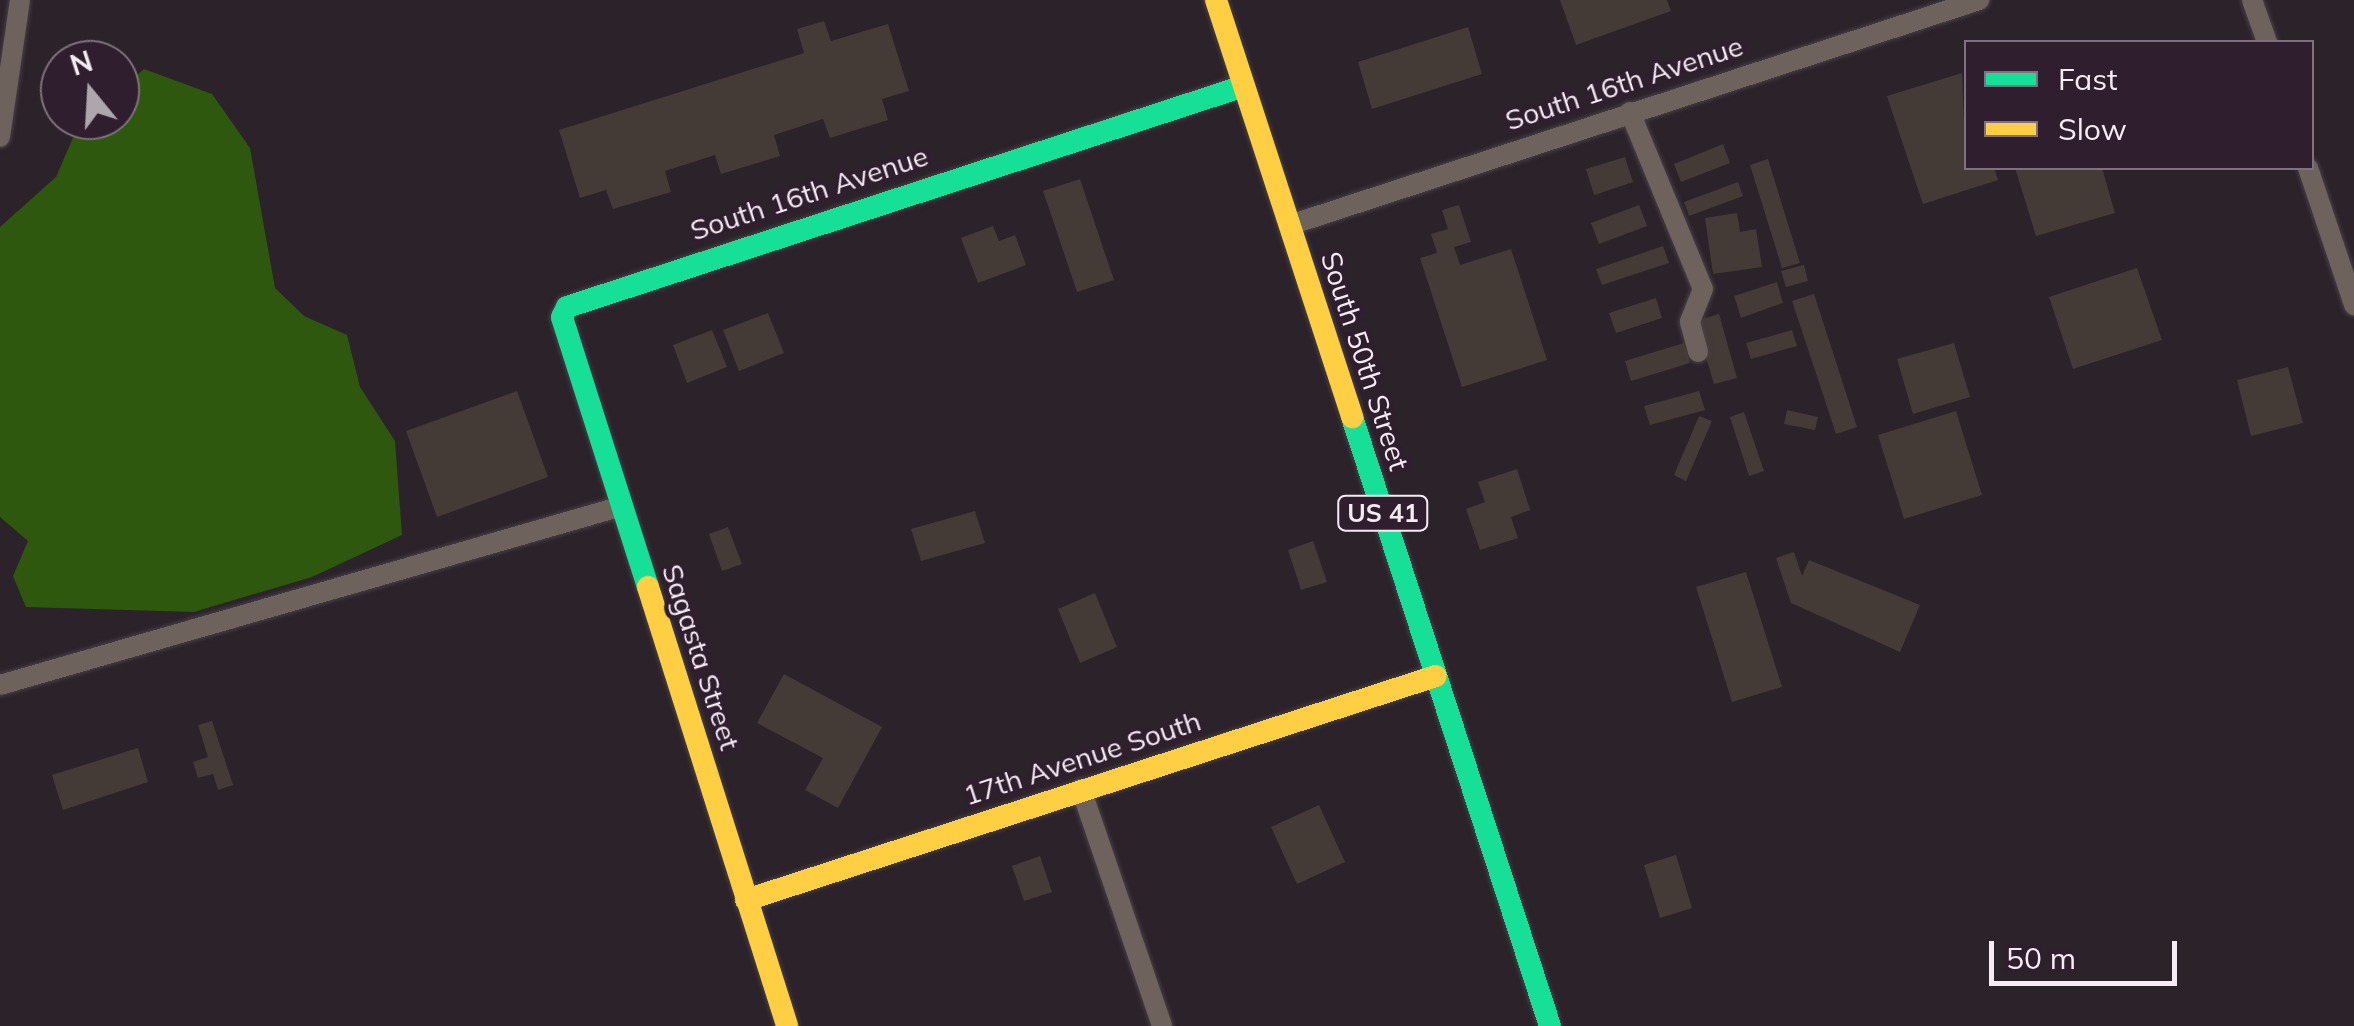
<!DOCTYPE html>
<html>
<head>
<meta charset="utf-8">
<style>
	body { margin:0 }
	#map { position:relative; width:2354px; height:1026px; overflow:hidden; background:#2c222a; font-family:Mulish,sans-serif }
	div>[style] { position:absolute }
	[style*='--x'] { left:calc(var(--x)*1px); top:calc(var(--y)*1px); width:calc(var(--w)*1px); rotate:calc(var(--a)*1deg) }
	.forest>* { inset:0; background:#2d580d }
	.building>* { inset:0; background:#443a36 }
	.roads { filter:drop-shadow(0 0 2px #473f46) drop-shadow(0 0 2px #473f46) }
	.street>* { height:20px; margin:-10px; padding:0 10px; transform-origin:10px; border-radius:10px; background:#6d625c }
	.fast>* { height:22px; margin:-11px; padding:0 11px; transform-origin:11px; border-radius:11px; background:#16e098 }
	.slow>* { height:22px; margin:-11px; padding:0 11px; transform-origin:11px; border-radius:11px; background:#ffcf43 }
	span { translate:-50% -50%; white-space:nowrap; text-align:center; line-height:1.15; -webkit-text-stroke:9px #2f1f2e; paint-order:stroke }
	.shield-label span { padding:2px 8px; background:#2f1f2e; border:2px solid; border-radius:8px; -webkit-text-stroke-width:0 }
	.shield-label { font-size:25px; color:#f6ebf5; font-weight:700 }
	.street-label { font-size:28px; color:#f6ebf5 }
	.legend { position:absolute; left:1964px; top:40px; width:350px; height:130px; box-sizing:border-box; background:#2f1f2e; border:2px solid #7f717e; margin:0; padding:12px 18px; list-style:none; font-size:30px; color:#f6ebf5 }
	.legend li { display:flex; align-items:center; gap:20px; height:50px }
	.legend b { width:50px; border:2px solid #7f717e }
	.north { position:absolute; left:40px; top:40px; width:100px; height:100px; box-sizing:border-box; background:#2f1f2e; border:2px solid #7f717e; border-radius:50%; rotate:342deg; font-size:28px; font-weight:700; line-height:40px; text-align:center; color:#f6ebf5 }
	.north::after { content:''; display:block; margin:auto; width:35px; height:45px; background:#afa5ae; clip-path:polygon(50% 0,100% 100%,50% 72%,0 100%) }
	.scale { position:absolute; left:1989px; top:941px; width:188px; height:45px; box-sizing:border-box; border:5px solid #f6ebf5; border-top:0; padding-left:12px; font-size:30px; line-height:35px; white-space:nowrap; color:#f6ebf5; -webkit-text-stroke:8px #2f1f2e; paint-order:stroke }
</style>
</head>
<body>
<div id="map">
	<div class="forest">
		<div style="clip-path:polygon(144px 69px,212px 94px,250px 148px,275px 288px,304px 316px,347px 335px,360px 387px,395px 441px,402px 535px,312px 577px,194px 612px,26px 607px,13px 576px,28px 541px,0 517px,0 227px,56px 177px,79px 124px,120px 120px,120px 90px)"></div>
	</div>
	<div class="building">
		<div style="clip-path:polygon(1560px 0,1667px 0,1671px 11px,1576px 45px)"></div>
		<div style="clip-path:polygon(824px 21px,831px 41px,888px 24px,909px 91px,882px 99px,888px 120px,830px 138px,823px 119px,774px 135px,780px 156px,721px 174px,715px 155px,665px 171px,671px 192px,613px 209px,606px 190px,580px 198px,559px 130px,804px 53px,797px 29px)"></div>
		<div style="clip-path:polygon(1468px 27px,1482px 74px,1372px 109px,1358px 62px)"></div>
		<div style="clip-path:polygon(1962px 73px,1966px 168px,1994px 168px,1998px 180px,1923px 204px,1887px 96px)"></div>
		<div style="clip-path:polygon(1723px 144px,1730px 163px,1681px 182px,1674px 164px)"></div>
		<div style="clip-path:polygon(1625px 157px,1633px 182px,1594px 195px,1586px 169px)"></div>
		<div style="clip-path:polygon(1768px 159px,1800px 263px,1782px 268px,1750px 165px)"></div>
		<div style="clip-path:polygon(2015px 168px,2102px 168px,2115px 213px,2036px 236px)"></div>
		<div style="clip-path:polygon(1080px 179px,1114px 280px,1077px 292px,1043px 191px)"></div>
		<div style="clip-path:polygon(1738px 182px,1743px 196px,1689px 216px,1684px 202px)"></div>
		<div style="clip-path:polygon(1459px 205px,1471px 242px,1454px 247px,1460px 265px,1511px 249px,1547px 360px,1462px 387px,1420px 258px,1437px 253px,1431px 234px,1448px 229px,1442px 210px)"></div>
		<div style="clip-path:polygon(1639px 205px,1647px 226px,1599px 244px,1591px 223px)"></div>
		<div style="clip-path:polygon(1737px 213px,1740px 232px,1756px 229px,1762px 267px,1713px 274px,1705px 218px)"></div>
		<div style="clip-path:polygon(993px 226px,999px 241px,1015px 235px,1026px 265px,978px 283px,961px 238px)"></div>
		<div style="clip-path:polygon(1663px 246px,1669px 263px,1602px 285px,1596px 269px)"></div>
		<div style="clip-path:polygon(1804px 265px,1808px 281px,1786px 287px,1781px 271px)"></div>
		<div style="clip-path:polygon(2137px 268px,2162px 340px,2073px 369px,2049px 297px)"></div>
		<div style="clip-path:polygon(1777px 282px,1783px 303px,1741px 318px,1734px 296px)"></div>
		<div style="clip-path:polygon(1814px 294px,1857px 427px,1836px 434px,1792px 301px)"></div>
		<div style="clip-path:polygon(1656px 298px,1662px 318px,1616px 333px,1609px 313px)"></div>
		<div style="clip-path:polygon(768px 313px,784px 353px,739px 371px,723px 330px)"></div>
		<div style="clip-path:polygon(1719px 314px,1737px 378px,1714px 384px,1695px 321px)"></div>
		<div style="clip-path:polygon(712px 330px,727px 367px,687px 383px,673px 345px)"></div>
		<div style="clip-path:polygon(1792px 330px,1797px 346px,1751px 359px,1746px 343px)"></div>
		<div style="clip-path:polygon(1684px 343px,1690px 363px,1631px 381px,1625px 361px)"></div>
		<div style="clip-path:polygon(1954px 343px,1970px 397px,1913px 414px,1897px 359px)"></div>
		<div style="clip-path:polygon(2288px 367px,2303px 423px,2251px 436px,2237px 380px)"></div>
		<div style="clip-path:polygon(517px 391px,548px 477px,437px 517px,406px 431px)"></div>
		<div style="clip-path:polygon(1699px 391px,1705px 410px,1650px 425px,1644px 406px)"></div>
		<div style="clip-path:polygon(1787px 410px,1818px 417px,1815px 430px,1784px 424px)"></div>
		<div style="clip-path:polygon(1956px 411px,1982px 495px,1904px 519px,1878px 435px)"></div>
		<div style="clip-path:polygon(1744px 412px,1764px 471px,1749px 476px,1730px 417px)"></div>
		<div style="clip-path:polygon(1699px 416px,1712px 421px,1686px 481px,1674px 475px)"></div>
		<div style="clip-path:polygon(1517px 469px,1530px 510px,1511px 517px,1518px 538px,1480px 550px,1466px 509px,1485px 502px,1478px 482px)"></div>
		<div style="clip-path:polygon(975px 511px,985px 543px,921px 561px,911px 529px)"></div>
		<div style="clip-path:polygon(728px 527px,742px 564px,722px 571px,709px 534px)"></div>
		<div style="clip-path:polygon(1313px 541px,1327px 582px,1301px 590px,1288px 550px)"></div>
		<div style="clip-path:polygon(1794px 552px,1802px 576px,1809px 560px,1920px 605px,1900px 652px,1791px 603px,1776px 558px)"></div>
		<div style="clip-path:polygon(1746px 572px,1782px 687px,1732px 702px,1696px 587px)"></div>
		<div style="clip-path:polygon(1095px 593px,1117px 647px,1080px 663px,1058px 609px)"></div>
		<div style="clip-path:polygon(784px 674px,882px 727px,838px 808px,805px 790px,823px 758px,757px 723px)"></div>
		<div style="clip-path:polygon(212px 721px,233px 785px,218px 790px,213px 774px,198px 778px,193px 762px,208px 757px,198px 725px)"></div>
		<div style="clip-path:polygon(138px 748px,148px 782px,63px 810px,52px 775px)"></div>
		<div style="clip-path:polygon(1319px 805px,1345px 862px,1297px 884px,1271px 827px)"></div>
		<div style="clip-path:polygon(1676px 855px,1692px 908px,1660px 918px,1644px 865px)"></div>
		<div style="clip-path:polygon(1040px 856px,1052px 892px,1024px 901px,1012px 866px)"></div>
	</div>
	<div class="roads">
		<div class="street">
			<div style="--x:2252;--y:0;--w:45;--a:70.3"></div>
			<div style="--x:1630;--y:112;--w:191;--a:67.6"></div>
			<div style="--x:1703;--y:289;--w:35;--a:112"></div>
			<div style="--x:1690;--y:322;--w:31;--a:75"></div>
			<div style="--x:0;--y:137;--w:138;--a:-81.7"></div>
			<div style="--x:2308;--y:168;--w:145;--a:71.4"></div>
			<div style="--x:1290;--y:225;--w:725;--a:-18.08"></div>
			<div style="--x:0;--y:685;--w:647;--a:-16.05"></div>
			<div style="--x:1081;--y:789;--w:250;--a:71.1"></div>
		</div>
		<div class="fast">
			<div style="--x:1352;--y:417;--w:640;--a:71.99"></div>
			<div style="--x:648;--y:587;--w:283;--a:-107.7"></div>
			<div style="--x:562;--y:317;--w:11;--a:-63"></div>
			<div style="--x:567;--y:307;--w:712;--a:-18.08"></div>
		</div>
		<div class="slow">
			<div style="--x:1216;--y:0;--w:439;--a:71.9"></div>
			<div style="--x:648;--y:587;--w:460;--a:72.4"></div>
			<div style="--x:746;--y:900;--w:725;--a:-17.99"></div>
		</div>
	</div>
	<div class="shield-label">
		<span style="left:1383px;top:513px">US 41</span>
	</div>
	<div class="street-label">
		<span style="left:1624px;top:83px;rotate:-18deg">South 16th Avenue</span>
		<span style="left:809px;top:193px;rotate:-18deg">South 16th Avenue</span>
		<span style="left:1365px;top:361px;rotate:72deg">South 50th Street</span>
		<span style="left:701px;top:657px;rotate:72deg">Sagasta Street</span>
		<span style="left:1082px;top:758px;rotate:-18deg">17th Avenue South</span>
	</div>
	<ul class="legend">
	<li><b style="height:12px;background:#16e098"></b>Fast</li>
	<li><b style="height:12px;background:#ffcf43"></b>Slow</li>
	</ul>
	<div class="north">N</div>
	<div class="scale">50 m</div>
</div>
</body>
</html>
